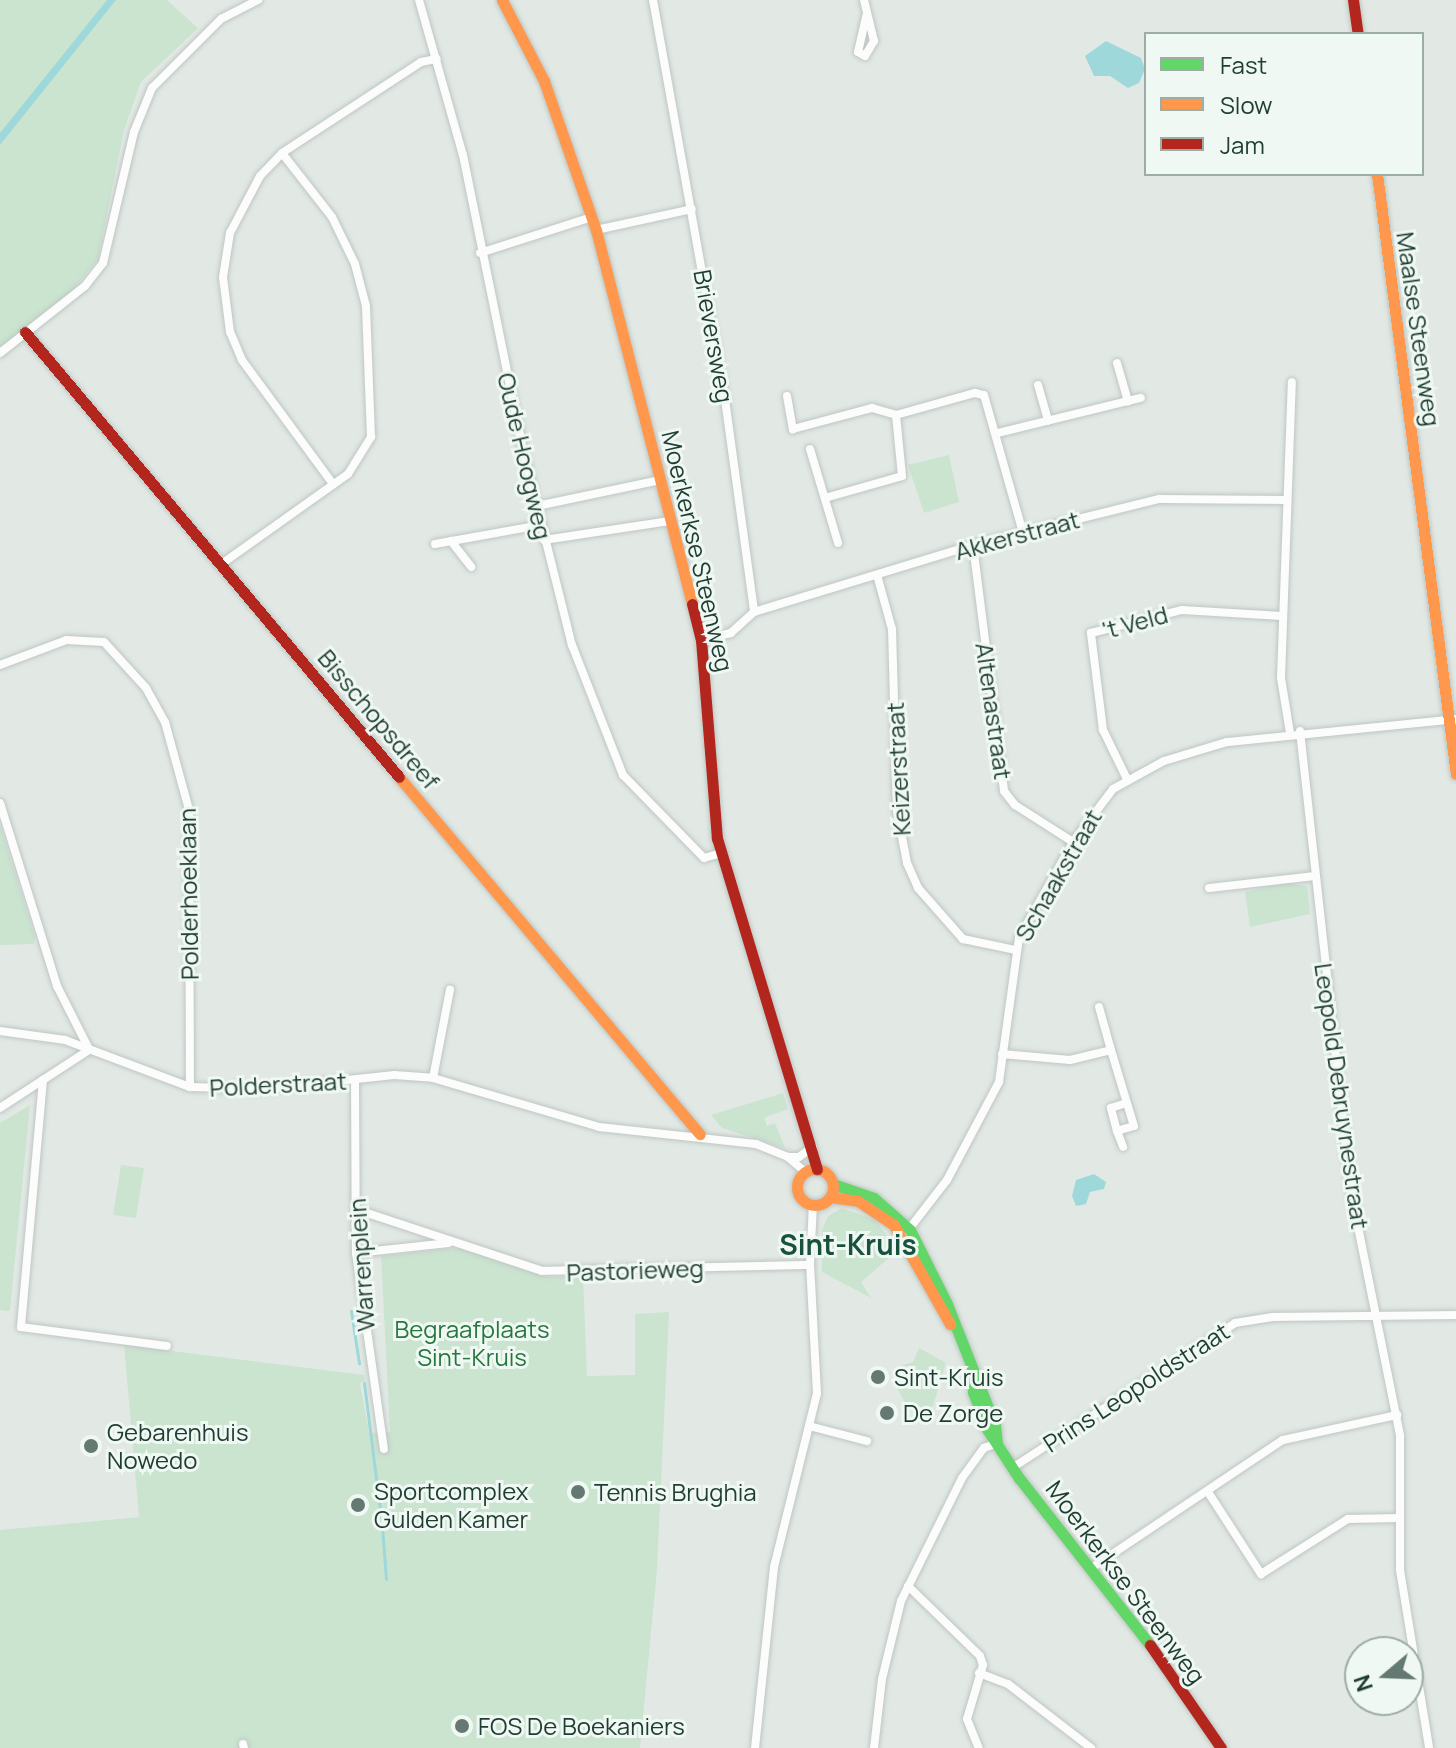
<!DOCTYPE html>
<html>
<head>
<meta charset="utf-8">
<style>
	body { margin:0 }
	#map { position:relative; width:1456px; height:1748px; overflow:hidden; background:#e2e9e5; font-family:Manrope,sans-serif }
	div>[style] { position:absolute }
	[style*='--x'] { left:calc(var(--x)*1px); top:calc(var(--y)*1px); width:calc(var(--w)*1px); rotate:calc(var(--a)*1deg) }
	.green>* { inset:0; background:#cae4d0 }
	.water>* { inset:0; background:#9fd8da }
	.stream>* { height:3px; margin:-1.5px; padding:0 1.5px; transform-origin:1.5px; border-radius:1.5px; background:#9fd8da }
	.roads { filter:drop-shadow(0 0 2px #bfc6c2) drop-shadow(0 0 2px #bfc6c2) }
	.street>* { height:8px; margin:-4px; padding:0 4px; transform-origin:4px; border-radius:4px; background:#fbfcfb }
	.fast>* { height:11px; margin:-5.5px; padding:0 5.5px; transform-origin:5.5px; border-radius:5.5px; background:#63d668 }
	.slow>* { height:11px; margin:-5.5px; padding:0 5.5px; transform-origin:5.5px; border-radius:5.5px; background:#ff974d }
	.slow>.ring { margin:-5.5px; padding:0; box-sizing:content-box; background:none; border:11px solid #ff974d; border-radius:50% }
	.jam>* { height:11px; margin:-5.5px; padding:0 5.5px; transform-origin:5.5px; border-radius:5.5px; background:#b3261e }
	.dots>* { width:22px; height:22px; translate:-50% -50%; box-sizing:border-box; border:4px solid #f0f8f3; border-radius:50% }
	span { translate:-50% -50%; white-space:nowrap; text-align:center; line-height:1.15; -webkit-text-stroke:6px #f0f8f3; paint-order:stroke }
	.street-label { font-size:24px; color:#1f3d32 }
	.park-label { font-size:24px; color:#26773e }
	.poi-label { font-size:24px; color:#1f3d32 }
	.left { translate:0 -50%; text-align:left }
	.quarter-label { font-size:28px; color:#19513f; font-weight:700 }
	.legend { position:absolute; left:1144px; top:32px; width:280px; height:144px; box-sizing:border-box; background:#f0f8f3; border:2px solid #9cada6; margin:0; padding:10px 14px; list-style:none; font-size:24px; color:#1f3d32 }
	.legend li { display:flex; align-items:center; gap:16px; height:40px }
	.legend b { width:40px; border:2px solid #9cada6 }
	.north { position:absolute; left:1344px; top:1636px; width:80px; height:80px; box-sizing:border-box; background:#f0f8f3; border:2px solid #9cada6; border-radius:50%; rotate:251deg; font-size:22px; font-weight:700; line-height:32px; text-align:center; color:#1f3d32 }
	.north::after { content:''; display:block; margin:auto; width:28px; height:36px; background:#637971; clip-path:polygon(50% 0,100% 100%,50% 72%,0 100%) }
</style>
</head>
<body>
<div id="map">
	<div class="green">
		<div style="clip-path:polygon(0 0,167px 0,198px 28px,141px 82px,124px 130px,98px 259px,72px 291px,0 348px)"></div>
		<div style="clip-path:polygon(949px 455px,959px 502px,924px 513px,908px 465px)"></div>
		<div style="clip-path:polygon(0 825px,35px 937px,34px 944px,0 945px)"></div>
		<div style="clip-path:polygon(1285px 883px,1307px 886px,1310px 914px,1250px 927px,1245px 892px)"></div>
		<div style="clip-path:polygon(783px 1093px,788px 1109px,764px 1118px,767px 1126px,775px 1123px,785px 1148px,722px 1128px,711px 1115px)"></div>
		<div style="clip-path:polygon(30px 1105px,10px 1311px,0 1310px,0 1123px)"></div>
		<div style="clip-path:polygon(121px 1165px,144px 1168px,136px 1218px,113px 1215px)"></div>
		<div style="clip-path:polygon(842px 1208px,875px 1220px,898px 1250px,861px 1282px,871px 1298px,822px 1272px,822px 1230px,828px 1216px)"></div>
		<div style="clip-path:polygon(457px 1248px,546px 1277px,583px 1276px,587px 1376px,635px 1375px,635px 1314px,669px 1312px,657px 1570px,640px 1748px,0 1748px,0 1530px,139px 1517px,124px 1345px,364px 1375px,365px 1381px,360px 1383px,369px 1433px,390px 1432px,381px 1256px)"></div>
		<div style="clip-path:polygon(919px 1348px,946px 1363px,933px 1406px,926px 1409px,905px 1403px,894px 1382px,894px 1368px,913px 1362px)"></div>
	</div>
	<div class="water">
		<div style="clip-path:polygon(107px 0,116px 0,0 145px,0 133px)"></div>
		<div style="clip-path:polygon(1106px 41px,1141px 58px,1145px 69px,1139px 83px,1128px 88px,1110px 76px,1094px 76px,1085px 56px)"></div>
		<div style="clip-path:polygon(1094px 1174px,1106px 1182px,1104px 1189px,1090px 1192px,1086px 1204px,1076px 1206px,1072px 1196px,1076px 1180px)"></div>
	</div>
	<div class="stream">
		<div style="--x:351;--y:1311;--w:53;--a:81.3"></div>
		<div style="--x:364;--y:1383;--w:135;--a:82.8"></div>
		<div style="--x:382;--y:1526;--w:53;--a:85.7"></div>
	</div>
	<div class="roads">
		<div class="street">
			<div style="--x:419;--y:0;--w:161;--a:74.2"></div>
			<div style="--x:463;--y:155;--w:300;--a:78.5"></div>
			<div style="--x:523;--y:449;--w:202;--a:76"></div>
			<div style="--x:572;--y:645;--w:140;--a:68.6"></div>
			<div style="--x:623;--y:775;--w:116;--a:45.7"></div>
			<div style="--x:704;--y:858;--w:18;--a:-16"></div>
			<div style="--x:653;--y:0;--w:405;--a:79.8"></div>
			<div style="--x:725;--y:399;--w:215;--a:82.2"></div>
			<div style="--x:754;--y:612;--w:31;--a:138"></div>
			<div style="--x:731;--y:633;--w:31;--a:167"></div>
			<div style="--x:864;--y:0;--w:42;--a:76.3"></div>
			<div style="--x:874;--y:41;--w:17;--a:121"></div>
			<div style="--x:865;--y:56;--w:8;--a:-150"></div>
			<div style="--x:858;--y:52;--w:37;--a:-77"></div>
			<div style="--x:596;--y:230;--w:98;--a:-12.3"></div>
			<div style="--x:480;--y:253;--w:118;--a:-17.8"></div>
			<div style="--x:0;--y:353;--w:108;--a:-38.2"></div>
			<div style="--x:85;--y:286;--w:29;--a:-52"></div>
			<div style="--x:103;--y:263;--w:135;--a:-76.7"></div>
			<div style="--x:134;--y:132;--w:48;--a:-67.8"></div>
			<div style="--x:152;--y:88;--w:98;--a:-45"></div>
			<div style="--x:221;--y:19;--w:42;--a:-27.2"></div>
			<div style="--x:1117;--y:363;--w:40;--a:74"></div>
			<div style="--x:1038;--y:385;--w:37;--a:74"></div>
			<div style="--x:787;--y:396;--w:34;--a:80"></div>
			<div style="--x:793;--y:429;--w:82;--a:-14.9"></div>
			<div style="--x:872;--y:408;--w:25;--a:16"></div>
			<div style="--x:896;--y:415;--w:82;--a:-15.6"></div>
			<div style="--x:975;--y:393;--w:9;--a:13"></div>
			<div style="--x:984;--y:395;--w:143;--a:74.2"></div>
			<div style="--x:998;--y:433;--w:147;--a:-13.8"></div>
			<div style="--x:810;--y:449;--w:98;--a:73.4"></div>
			<div style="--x:333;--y:484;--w:154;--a:-126.3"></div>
			<div style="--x:242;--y:360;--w:30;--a:-113"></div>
			<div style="--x:230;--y:332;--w:55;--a:-97.3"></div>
			<div style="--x:223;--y:277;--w:45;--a:-81"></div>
			<div style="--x:230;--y:233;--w:64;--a:-62.2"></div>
			<div style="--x:260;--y:176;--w:32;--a:-46"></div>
			<div style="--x:282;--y:153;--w:166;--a:-33.2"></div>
			<div style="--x:421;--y:62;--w:16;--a:-11"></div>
			<div style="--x:825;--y:498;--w:80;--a:-15.9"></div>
			<div style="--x:902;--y:476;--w:61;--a:-95.6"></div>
			<div style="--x:537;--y:506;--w:126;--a:-11.9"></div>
			<div style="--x:544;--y:540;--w:127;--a:-8.6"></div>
			<div style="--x:451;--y:541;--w:33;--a:52"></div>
			<div style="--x:435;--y:544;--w:108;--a:-10.2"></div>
			<div style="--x:973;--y:545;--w:248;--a:82.8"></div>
			<div style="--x:1004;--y:791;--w:18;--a:52"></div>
			<div style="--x:1015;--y:805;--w:69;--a:32.5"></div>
			<div style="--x:220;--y:565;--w:157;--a:-35.4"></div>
			<div style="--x:348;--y:474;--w:44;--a:-58.1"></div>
			<div style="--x:371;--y:437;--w:131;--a:-92.2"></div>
			<div style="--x:366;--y:306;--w:43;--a:-104.7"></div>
			<div style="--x:355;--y:264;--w:52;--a:-116.1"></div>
			<div style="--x:332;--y:217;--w:81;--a:-128"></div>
			<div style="--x:877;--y:575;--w:56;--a:74.5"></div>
			<div style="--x:892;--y:629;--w:182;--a:88.4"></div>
			<div style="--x:897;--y:811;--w:53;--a:79.1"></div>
			<div style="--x:907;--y:863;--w:27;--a:66"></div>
			<div style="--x:918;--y:888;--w:68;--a:48.6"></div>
			<div style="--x:963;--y:939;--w:53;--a:11.9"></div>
			<div style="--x:754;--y:612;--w:229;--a:-17"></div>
			<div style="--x:973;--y:545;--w:192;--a:-13.9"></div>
			<div style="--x:1159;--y:499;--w:128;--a:0.4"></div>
			<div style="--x:0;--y:665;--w:71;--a:-20.7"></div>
			<div style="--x:66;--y:640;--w:38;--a:3"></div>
			<div style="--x:104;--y:642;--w:62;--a:47.6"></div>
			<div style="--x:146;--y:688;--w:39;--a:61"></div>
			<div style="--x:165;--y:722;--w:91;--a:74.7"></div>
			<div style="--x:189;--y:810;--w:277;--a:89.8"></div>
			<div style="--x:1300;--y:731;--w:464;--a:83.7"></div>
			<div style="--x:1351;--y:1192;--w:249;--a:78.6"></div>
			<div style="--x:1400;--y:1436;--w:134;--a:90"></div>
			<div style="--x:1400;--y:1570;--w:180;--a:80.7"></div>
			<div style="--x:1290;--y:733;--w:56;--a:-99.3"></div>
			<div style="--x:1281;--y:678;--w:296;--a:-87.9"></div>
			<div style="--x:1127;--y:779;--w:55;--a:-116.1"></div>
			<div style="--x:1103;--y:730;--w:98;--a:-97.1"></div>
			<div style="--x:1091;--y:633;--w:94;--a:-14.2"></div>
			<div style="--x:1182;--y:610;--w:100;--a:3.4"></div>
			<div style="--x:0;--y:803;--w:192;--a:72.7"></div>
			<div style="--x:57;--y:986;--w:71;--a:63.1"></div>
			<div style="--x:1209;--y:888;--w:107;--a:-6.5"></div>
			<div style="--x:1099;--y:1007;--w:45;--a:74.4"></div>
			<div style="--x:0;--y:1031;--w:66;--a:7.9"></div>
			<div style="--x:65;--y:1040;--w:134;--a:20.6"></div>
			<div style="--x:190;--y:1087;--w:73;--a:1.6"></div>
			<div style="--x:263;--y:1089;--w:132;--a:-6.1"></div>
			<div style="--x:394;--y:1075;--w:39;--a:4"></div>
			<div style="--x:433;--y:1078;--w:173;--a:16.4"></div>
			<div style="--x:599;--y:1127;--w:158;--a:6.2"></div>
			<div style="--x:756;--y:1144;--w:35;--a:22"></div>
			<div style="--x:788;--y:1157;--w:23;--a:41"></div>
			<div style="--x:1002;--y:1054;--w:68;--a:5"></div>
			<div style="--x:1070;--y:1060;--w:42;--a:-13.7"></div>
			<div style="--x:1111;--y:1050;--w:79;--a:73.2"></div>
			<div style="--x:1134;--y:1126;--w:18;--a:164"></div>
			<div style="--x:1117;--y:1131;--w:24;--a:-105"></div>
			<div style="--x:1111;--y:1108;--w:16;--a:-18"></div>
			<div style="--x:433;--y:1078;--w:90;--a:-79.1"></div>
			<div style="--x:43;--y:1080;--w:248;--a:95.1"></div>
			<div style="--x:21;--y:1327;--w:147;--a:7.4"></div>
			<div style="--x:355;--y:1080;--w:173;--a:89.7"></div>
			<div style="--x:356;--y:1253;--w:198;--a:81.9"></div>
			<div style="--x:0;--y:1108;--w:106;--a:-33.1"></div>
			<div style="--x:1117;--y:1131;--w:17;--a:69"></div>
			<div style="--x:788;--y:1157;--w:11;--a:0"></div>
			<div style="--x:799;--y:1157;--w:17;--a:-36"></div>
			<div style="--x:355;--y:1209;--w:197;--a:18.3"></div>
			<div style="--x:542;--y:1271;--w:268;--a:-1.3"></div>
			<div style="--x:906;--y:1233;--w:67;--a:-52.3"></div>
			<div style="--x:947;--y:1180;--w:111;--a:-62"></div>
			<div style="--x:999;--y:1082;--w:145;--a:-82.1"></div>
			<div style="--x:1019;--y:938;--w:110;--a:-60.6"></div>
			<div style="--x:1073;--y:842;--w:66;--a:-53"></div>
			<div style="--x:1113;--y:789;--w:58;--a:-28.8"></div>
			<div style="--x:1164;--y:761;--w:66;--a:-16.8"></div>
			<div style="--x:1227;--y:742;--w:230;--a:-5.7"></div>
			<div style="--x:356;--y:1253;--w:93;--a:-6.2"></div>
			<div style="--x:809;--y:1426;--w:60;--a:14.5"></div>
			<div style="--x:1012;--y:1468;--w:266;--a:-33"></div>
			<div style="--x:1235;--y:1323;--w:38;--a:-9"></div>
			<div style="--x:1273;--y:1317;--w:183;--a:-0.6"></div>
			<div style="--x:1208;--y:1492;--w:98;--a:57.1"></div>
			<div style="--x:1261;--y:1574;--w:103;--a:-32.3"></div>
			<div style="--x:1348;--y:1519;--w:51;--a:-1.1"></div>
			<div style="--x:1090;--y:1569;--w:232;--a:-33.8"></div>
			<div style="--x:1283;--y:1440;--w:117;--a:-12.4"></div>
			<div style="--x:908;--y:1586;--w:100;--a:44.2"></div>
			<div style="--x:980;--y:1656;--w:9;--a:72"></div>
			<div style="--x:983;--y:1665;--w:56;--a:106.5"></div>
			<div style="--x:967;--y:1719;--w:31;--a:68"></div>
			<div style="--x:979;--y:1673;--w:31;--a:21"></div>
			<div style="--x:1008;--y:1684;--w:105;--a:37.6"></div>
			<div style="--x:243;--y:1744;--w:4;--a:76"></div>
			<div style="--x:755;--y:1748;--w:182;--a:-84"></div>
			<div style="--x:774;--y:1567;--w:179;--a:-76.1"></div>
			<div style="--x:817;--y:1393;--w:128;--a:-93.1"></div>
			<div style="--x:810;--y:1265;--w:61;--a:-87.2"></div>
			<div style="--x:874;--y:1748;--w:69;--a:-83.4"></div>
			<div style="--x:882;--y:1679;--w:80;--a:-76.3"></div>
			<div style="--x:901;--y:1601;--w:137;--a:-63.6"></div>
			<div style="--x:962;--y:1478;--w:37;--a:-54"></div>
			<div style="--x:984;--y:1448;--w:14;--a:-21"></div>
		</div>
		<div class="fast">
			<div style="--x:833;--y:1184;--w:43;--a:18.9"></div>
			<div style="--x:874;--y:1198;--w:48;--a:41.6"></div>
			<div style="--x:910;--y:1230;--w:83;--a:63.4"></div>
			<div style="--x:947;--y:1304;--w:130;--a:68.4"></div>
			<div style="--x:995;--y:1425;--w:18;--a:84"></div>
			<div style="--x:975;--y:1383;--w:9;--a:103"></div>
			<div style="--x:973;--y:1392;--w:40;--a:69"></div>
			<div style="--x:987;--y:1429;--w:59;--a:56.9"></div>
			<div style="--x:1019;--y:1478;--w:212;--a:51.9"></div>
		</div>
		<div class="slow">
			<div style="--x:502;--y:0;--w:91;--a:62.6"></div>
			<div style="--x:544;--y:81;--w:158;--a:70.8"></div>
			<div style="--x:596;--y:230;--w:386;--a:75.6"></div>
			<div style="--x:1377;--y:174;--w:605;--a:82.5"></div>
			<div style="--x:399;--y:777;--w:467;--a:49.9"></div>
			<div class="ring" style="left:797px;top:1169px;width:25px;height:25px"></div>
			<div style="--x:830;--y:1197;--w:28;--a:8"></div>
			<div style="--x:858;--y:1201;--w:43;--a:33.7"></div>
			<div style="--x:894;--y:1225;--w:114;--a:60.5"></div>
		</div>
		<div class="jam">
			<div style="--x:1353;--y:0;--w:34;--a:82"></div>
			<div style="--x:25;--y:332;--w:581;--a:49.95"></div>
			<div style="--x:692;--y:604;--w:37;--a:76"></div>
			<div style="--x:701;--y:640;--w:199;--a:85.4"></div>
			<div style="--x:717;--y:838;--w:346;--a:73.2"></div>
			<div style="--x:1150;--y:1645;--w:125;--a:55.4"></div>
		</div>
	</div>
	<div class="dots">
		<div style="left:878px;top:1377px;background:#637971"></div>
		<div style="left:887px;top:1413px;background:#637971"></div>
		<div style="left:91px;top:1446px;background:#637971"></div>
		<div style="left:578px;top:1492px;background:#637971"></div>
		<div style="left:358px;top:1505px;background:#637971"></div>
		<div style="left:462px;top:1726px;background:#637971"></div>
	</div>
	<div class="street-label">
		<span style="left:1419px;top:329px;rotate:82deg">Maalse Steenweg</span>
		<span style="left:714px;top:336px;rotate:80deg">Brieversweg</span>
		<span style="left:525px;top:456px;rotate:77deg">Oude Hoogweg</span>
		<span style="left:1017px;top:535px;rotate:-15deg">Akkerstraat</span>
		<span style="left:698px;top:551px;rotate:77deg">Moerkerkse Steenweg</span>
		<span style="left:1135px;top:622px;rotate:-15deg">'t Veld</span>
		<span style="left:994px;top:711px;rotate:82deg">Altenastraat</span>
		<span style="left:379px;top:719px;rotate:50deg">Bisschopsdreef</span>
		<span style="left:898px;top:769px;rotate:-93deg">Keizerstraat</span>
		<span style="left:1058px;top:875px;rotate:-60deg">Schaakstraat</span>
		<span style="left:188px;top:894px;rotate:-91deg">Polderhoeklaan</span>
		<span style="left:278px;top:1084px;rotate:-3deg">Polderstraat</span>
		<span style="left:1342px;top:1096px;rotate:82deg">Leopold Debruynestraat</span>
		<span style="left:361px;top:1265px;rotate:-94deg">Warrenplein</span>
		<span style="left:635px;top:1270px;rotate:-2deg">Pastorieweg</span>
		<span style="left:1136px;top:1387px;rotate:-33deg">Prins Leopoldstraat</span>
		<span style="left:1126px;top:1582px;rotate:53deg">Moerkerkse Steenweg</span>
	</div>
	<div class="park-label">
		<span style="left:472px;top:1343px">Begraafplaats<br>Sint-Kruis</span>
	</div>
	<div class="poi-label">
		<span class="left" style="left:894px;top:1377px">Sint-Kruis</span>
		<span class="left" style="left:903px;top:1413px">De Zorge</span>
		<span class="left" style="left:107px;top:1446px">Gebarenhuis<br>Nowedo</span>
		<span class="left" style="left:374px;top:1505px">Sportcomplex<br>Gulden Kamer</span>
		<span class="left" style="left:594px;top:1492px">Tennis Brughia</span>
		<span class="left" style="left:478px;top:1726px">FOS De Boekaniers</span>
	</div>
	<div class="quarter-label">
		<span style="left:848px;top:1244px">Sint-Kruis</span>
	</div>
	<ul class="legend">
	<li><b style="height:10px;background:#63d668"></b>Fast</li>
	<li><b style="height:10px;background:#ff974d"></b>Slow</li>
	<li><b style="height:10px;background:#b3261e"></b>Jam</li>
	</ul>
	<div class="north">N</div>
</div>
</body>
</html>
